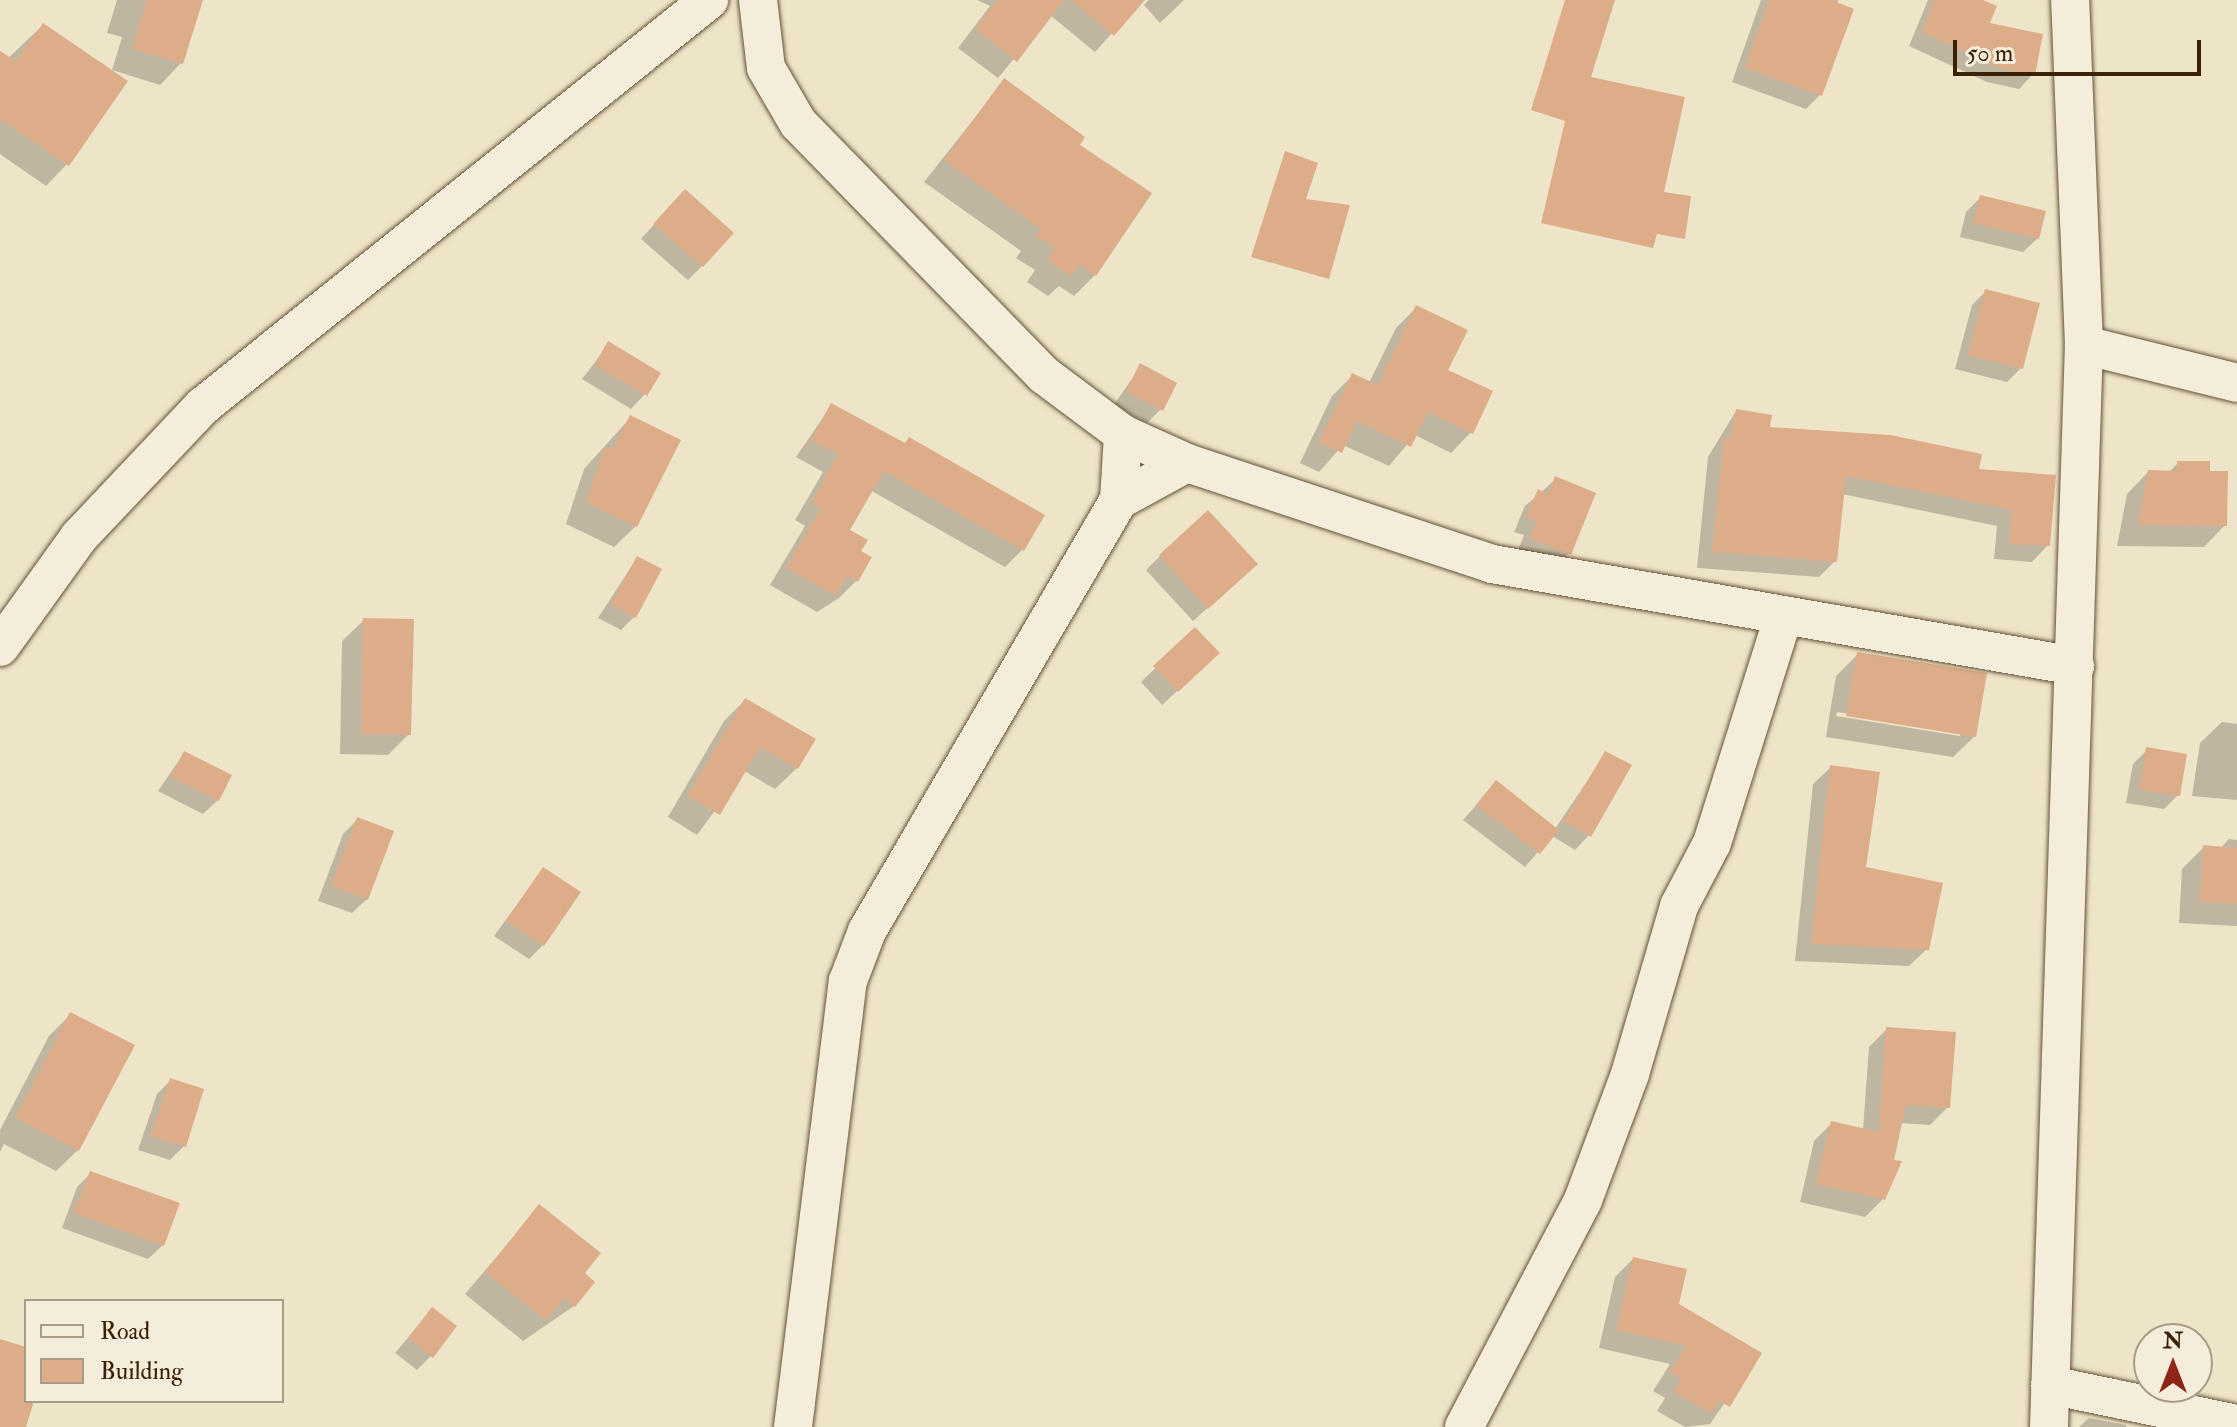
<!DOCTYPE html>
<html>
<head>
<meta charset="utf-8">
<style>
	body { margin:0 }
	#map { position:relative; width:2237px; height:1427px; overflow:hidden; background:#eee4c8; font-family:"IM FELL Double Pica",serif }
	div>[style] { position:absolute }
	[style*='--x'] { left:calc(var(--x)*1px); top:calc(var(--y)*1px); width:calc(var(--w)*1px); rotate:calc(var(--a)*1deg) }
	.shadow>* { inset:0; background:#0003 }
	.building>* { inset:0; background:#ddad8a }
	.roads { filter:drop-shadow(0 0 2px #665136) drop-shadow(0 0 2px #665136) }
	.street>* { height:38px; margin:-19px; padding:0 19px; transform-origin:19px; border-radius:19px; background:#f4eddb }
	span { translate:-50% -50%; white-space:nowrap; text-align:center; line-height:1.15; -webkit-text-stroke:8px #f4eddb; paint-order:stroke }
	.legend { position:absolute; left:24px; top:1299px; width:260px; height:104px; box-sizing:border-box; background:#f4eddb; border:2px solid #a99b86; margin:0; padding:10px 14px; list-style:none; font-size:24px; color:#392006 }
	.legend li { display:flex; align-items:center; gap:16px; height:40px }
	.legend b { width:40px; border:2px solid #a99b86 }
	.north { position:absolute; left:2133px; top:1323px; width:80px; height:80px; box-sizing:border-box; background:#f4eddb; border:2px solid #a99b86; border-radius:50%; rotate:0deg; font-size:22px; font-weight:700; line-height:32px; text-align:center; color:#392006 }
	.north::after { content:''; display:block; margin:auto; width:28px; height:36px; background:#8f2418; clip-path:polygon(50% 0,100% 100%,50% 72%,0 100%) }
	.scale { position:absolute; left:1953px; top:40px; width:248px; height:36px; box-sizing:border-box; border:4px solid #392006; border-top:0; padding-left:10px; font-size:24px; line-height:28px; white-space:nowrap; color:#392006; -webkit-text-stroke:6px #f4eddb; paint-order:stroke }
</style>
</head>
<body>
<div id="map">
	<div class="shadow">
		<div style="clip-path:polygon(117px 0,201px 0,181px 63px,160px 85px,112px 70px,122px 37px,107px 33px)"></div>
		<div style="clip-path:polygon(977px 0,1142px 0,1095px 52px,1050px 15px,998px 78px,958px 48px,990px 6px)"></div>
		<div style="clip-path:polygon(1149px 0,1184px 0,1160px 23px,1144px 5px)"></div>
		<div style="clip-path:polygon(1761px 0,1838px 0,1820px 95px,1806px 109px,1732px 82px)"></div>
		<div style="clip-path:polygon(1928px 0,1978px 0,1987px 25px,2033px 74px,2019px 89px,1987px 82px,1909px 46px)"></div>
		<div style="clip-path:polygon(43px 25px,67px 164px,46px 186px,0 154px,0 66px)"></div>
		<div style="clip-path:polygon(1004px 81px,1077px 145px,1095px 275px,1074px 296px,1059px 286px,1048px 296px,1027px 282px,1035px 270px,1016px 258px,1021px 251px,924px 182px)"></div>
		<div style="clip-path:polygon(1980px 198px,2038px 238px,2023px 252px,1960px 237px,1966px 212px)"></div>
		<div style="clip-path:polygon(671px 206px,702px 266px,688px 280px,641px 239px)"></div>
		<div style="clip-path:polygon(1986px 291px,2021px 368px,2007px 382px,1955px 369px,1972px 305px)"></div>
		<div style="clip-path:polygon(1416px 308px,1471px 432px,1451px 453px,1415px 435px,1389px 466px,1343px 445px,1319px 472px,1300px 463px,1332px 396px,1353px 375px,1369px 383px,1396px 328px)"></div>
		<div style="clip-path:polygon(609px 344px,645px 394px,631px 409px,582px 379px)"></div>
		<div style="clip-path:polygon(1141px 366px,1161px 409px,1147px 423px,1113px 406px)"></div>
		<div style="clip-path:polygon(831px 406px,1022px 550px,1005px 567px,870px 490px,847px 531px,858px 552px,856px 581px,839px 598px,817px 612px,770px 585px,805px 526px,795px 520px,823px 472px,796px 457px)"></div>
		<div style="clip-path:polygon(1736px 411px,1767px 429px,1977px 471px,2048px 545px,2032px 562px,1994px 559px,1997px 526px,1842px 494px,1835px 561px,1819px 577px,1697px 568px,1708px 457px)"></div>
		<div style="clip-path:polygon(631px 417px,636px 526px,614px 547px,566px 524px,584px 469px)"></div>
		<div style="clip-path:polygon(2178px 463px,2208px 473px,2225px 525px,2204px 547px,2117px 546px,2127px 494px,2148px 472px,2168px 473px)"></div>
		<div style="clip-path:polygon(1556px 479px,1569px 553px,1555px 568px,1517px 552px,1524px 535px,1514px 532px,1525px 506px)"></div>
		<div style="clip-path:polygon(1160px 556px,1241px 578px,1193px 621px,1146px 570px)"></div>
		<div style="clip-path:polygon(637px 558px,635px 616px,621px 630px,598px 618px)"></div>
		<div style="clip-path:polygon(364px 620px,409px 734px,388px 755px,340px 754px,342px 641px)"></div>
		<div style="clip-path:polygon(1195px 630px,1203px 667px,1162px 705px,1141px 682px)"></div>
		<div style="clip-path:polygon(evenodd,1858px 654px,1975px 736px,1953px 757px,1826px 737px,1836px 676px,1858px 654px,1837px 712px,1960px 732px,1960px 736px,1836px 716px,1837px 712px)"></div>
		<div style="clip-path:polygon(745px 700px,797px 768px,775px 789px,744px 771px,697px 835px,668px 817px,724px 721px)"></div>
		<div style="clip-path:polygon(2222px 722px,2237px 724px,2237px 800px,2192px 796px,2200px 743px)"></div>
		<div style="clip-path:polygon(2147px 750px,2178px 795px,2164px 809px,2126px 803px,2133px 764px)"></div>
		<div style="clip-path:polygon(184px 753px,218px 800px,203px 814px,158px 791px)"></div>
		<div style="clip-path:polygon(1606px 753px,1589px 835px,1575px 850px,1552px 836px,1525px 867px,1463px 820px,1496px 783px,1555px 829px)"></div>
		<div style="clip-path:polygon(1831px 767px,1864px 868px,1941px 885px,1927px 949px,1909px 966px,1795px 961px,1813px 784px)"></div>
		<div style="clip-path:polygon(357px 820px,367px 899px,352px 913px,318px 901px,343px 834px)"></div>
		<div style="clip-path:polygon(2229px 839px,2237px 840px,2237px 926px,2179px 923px,2182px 869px,2204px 847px,2220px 849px)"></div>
		<div style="clip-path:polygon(543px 869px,543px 945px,529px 959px,494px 936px)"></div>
		<div style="clip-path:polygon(70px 1015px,78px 1150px,56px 1171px,4px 1144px,0 1152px,0 1130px,49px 1036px)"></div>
		<div style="clip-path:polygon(1887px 1029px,1948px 1107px,1930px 1125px,1900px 1123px,1883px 1199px,1865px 1217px,1800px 1202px,1814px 1141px,1832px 1123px,1863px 1130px,1869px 1047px)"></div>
		<div style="clip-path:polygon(171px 1080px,184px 1146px,170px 1160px,138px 1150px,157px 1094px)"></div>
		<div style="clip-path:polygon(91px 1173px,163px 1245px,148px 1259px,62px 1228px,77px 1187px)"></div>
		<div style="clip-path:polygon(539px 1207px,582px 1273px,574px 1306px,523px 1341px,465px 1294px)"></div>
		<div style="clip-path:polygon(1633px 1259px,1677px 1305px,1759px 1354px,1710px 1424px,1685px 1427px,1657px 1411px,1665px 1398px,1653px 1391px,1670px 1364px,1599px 1348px,1615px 1277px)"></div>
		<div style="clip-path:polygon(432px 1309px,431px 1356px,417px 1370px,395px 1353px)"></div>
		<div style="clip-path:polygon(2089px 1418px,2126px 1425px,2126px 1427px,2079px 1427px)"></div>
	</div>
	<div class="building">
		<div style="clip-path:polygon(147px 0,203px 0,183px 64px,132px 49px)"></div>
		<div style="clip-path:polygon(997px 0,1064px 0,1017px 62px,975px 29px)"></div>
		<div style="clip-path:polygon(1071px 0,1145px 0,1114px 36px)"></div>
		<div style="clip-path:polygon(1565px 0,1615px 0,1591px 77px,1685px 97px,1664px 192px,1691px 196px,1685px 239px,1657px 234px,1653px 248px,1541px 223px,1565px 121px,1531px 110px)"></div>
		<div style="clip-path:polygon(1769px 0,1831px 0,1854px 9px,1822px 96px,1745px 68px)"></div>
		<div style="clip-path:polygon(1935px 0,1983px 0,1997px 6px,1990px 23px,2043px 34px,2035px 75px,2002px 69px,1922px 32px)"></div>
		<div style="clip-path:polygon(43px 23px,128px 81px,69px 166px,0 119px,0 51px,16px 61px)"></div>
		<div style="clip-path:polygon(1004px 78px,1085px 137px,1080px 145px,1152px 193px,1096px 276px,1079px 264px,1071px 276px,1047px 260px,1055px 248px,1036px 236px,1041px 229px,944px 160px)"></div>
		<div style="clip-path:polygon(1285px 151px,1318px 163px,1306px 199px,1350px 205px,1329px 279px,1251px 257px)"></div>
		<div style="clip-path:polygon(685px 189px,734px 233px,703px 267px,653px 224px)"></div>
		<div style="clip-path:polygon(1980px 195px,2046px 211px,2039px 239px,1973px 223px)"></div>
		<div style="clip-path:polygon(1985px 289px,2040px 303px,2023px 369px,1968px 355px)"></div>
		<div style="clip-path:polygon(1416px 305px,1468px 330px,1448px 370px,1493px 391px,1473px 434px,1428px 412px,1411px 447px,1357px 421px,1342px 453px,1319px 442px,1352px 373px,1378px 385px)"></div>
		<div style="clip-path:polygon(608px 341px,661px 373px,647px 396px,594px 365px)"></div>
		<div style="clip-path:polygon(1140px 363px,1177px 383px,1163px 411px,1126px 391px)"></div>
		<div style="clip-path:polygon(831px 403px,905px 443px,909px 437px,1045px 515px,1024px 551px,884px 471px,850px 530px,868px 540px,861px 551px,872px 557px,858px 582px,847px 576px,836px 596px,786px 568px,821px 508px,811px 503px,838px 454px,811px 440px)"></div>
		<div style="clip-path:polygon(1736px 409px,1772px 415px,1770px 427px,1890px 435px,1982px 454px,1979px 469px,2056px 475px,2050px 546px,2009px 544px,2012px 510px,1846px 476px,1837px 562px,1712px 552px,1724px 438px,1730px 439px)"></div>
		<div style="clip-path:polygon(630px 415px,681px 440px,637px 527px,586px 502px,605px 446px,613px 449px)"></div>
		<div style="clip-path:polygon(2177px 461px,2210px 461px,2210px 471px,2228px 471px,2227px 526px,2138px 525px,2148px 470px,2177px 471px)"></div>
		<div style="clip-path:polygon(1555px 476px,1596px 493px,1571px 555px,1530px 538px,1537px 521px,1526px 517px,1538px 489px,1548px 494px)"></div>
		<div style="clip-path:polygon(1208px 510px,1258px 564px,1208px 609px,1159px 555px)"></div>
		<div style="clip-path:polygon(637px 556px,662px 569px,636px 618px,611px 604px)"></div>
		<div style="clip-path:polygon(363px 618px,414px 619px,411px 735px,361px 734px)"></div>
		<div style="clip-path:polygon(1195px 627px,1220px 653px,1178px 692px,1153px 666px)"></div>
		<div style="clip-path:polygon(1857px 652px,1987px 673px,1976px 737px,1846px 716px)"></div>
		<div style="clip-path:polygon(745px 698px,816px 739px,798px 769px,760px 747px,720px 815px,687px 796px)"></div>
		<div style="clip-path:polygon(2146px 747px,2187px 754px,2180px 796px,2139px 790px)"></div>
		<div style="clip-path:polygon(184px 751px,232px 775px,219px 801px,171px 777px)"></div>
		<div style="clip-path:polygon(1605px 751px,1632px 765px,1591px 837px,1564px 821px)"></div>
		<div style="clip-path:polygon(1830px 765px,1880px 772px,1866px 867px,1943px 883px,1929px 950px,1811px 944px)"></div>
		<div style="clip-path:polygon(1496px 780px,1559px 830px,1540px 854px,1476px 805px)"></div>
		<div style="clip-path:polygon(357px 817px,394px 831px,368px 900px,331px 886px)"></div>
		<div style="clip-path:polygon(2203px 845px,2237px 848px,2237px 904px,2200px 902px)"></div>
		<div style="clip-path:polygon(543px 867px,581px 892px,544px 946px,506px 921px)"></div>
		<div style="clip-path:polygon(70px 1012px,135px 1045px,79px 1151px,15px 1118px)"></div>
		<div style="clip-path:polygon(1886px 1027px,1956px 1032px,1950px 1108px,1906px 1105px,1894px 1160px,1902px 1161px,1885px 1200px,1816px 1184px,1831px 1121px,1879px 1132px)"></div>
		<div style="clip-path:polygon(170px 1078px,204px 1089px,186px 1147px,151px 1136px)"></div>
		<div style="clip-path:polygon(90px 1171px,180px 1203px,164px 1246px,74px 1213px)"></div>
		<div style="clip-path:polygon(539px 1204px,601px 1253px,585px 1273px,595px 1282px,575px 1307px,564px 1298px,546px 1321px,485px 1272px)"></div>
		<div style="clip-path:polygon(1633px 1257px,1687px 1269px,1679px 1304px,1762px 1353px,1730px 1407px,1719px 1401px,1712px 1414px,1674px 1392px,1681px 1379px,1670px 1372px,1686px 1346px,1616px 1330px)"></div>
		<div style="clip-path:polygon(432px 1307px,457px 1326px,433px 1358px,408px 1338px)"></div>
		<div style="clip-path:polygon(0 1339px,26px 1347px,26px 1401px,34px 1401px,26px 1427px,0 1427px)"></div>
	</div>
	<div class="roads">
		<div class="street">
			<div style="--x:758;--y:0;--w:68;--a:83.3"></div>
			<div style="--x:766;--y:68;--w:64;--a:59.8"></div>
			<div style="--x:798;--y:123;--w:352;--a:45.7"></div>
			<div style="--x:1044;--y:375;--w:99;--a:36.8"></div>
			<div style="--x:1123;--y:434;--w:70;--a:24.4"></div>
			<div style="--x:1187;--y:463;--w:321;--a:18.3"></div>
			<div style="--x:1492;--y:564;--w:592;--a:9.92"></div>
			<div style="--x:2084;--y:345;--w:158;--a:13.9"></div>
			<div style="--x:1119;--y:500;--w:77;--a:-28.6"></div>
			<div style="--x:0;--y:647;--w:135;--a:-54.3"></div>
			<div style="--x:79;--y:537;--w:180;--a:-46.6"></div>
			<div style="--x:203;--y:406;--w:649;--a:-38.74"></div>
			<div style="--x:2050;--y:1385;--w:191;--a:11.8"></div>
			<div style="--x:793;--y:1427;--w:449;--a:-83"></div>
			<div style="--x:848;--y:981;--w:53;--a:-69.2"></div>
			<div style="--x:867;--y:931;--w:499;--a:-59.7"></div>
			<div style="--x:1119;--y:500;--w:66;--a:-86.5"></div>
			<div style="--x:1464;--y:1427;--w:256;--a:-62.3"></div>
			<div style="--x:1583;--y:1200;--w:134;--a:-69.5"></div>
			<div style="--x:1630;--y:1074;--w:175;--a:-73.7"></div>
			<div style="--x:1679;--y:906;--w:71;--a:-62.4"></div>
			<div style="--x:1712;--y:843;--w:239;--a:-72.5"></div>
			<div style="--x:2049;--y:1427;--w:1083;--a:-88.15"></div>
			<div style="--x:2084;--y:345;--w:345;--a:-92.3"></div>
		</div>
	</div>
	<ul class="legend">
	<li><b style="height:10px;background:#f4eddb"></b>Road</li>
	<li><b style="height:22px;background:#ddad8a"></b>Building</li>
	</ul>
	<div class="north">N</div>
	<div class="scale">50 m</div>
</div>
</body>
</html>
